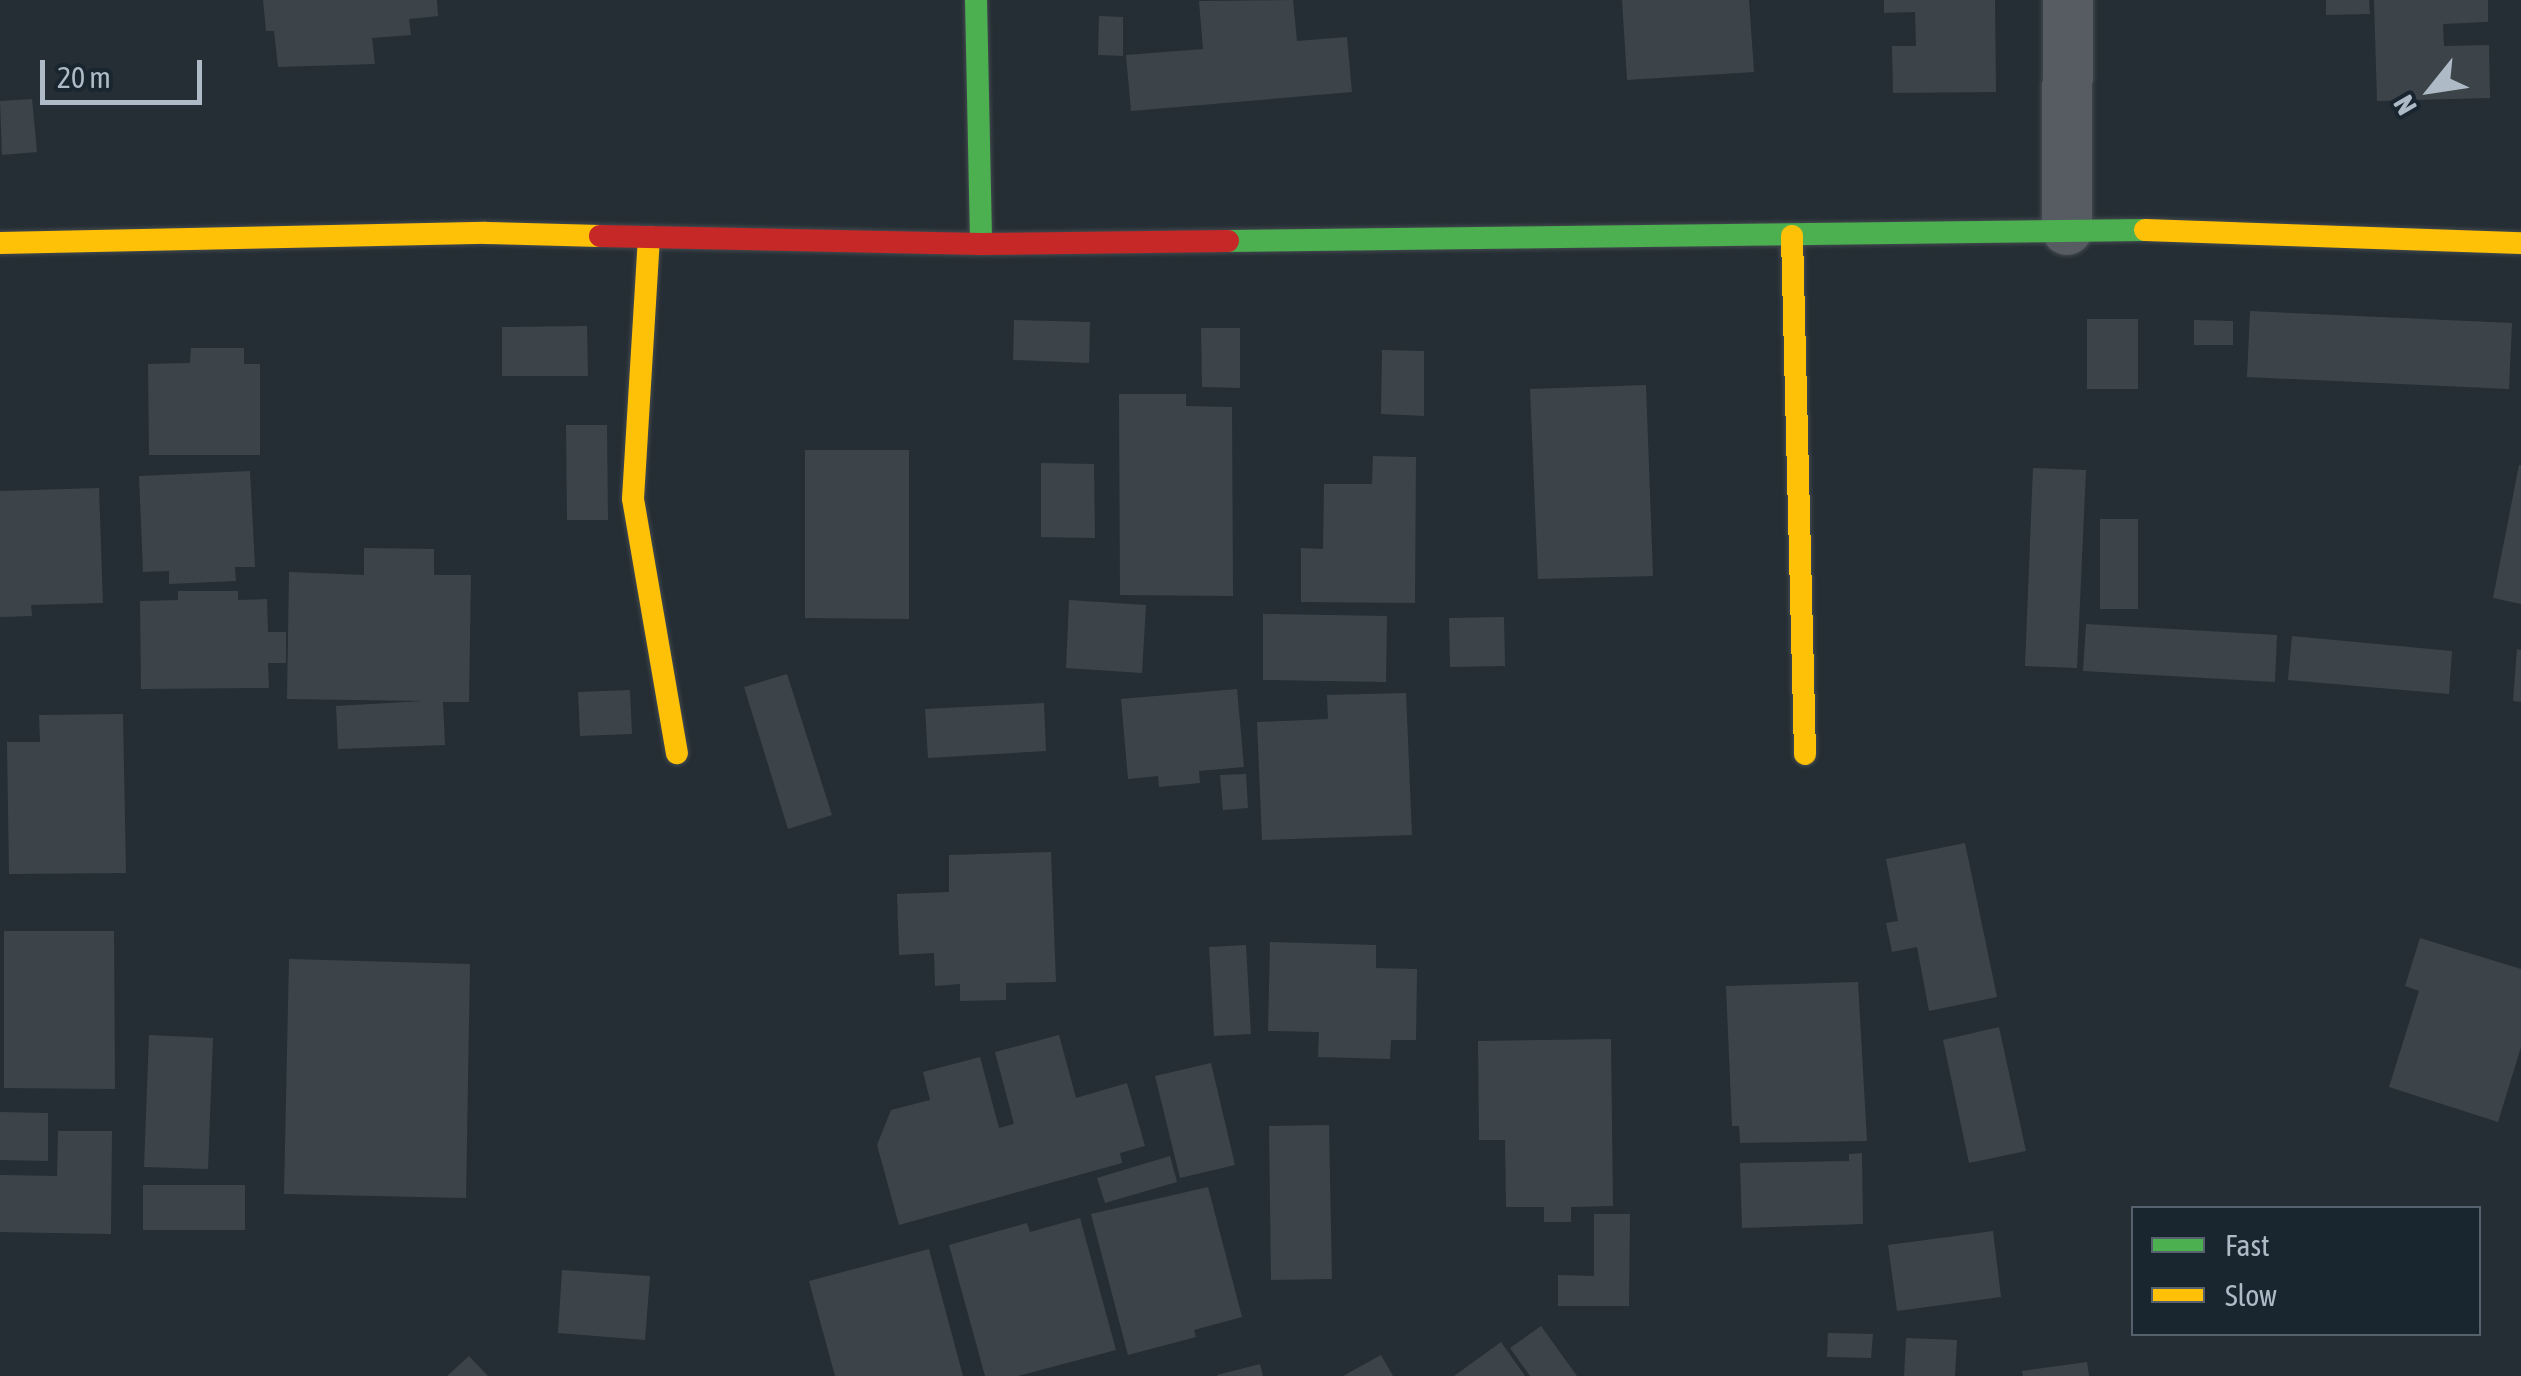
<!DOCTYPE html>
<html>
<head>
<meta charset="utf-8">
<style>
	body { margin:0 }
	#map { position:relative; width:2521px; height:1376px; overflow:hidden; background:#252e34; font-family:"Asap Condensed",sans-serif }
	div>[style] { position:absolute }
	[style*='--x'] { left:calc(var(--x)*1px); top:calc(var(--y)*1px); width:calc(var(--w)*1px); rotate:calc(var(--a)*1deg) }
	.building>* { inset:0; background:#3c4449 }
	.roads { filter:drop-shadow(0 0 2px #434a4f) drop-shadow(0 0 2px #434a4f) }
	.street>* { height:50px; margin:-25px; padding:0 25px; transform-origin:25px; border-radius:25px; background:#565c62 }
	.fast>* { height:22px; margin:-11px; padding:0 11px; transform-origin:11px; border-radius:11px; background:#4caf50 }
	.slow>* { height:22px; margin:-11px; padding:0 11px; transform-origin:11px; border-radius:11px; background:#ffc107 }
	.jam>* { height:22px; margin:-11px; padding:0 11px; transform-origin:11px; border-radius:11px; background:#c62828 }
	span { translate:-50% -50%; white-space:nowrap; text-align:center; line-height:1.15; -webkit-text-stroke:10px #19252f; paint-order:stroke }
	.legend { position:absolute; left:2131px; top:1206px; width:350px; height:130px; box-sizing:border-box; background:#19252f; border:2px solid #55616c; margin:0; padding:12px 18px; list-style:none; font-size:30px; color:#aebbc7 }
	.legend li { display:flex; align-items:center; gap:20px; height:50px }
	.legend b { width:50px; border:2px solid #55616c }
	.north { position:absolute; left:2381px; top:40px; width:100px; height:100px; -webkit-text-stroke:8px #19252f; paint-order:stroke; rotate:240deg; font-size:28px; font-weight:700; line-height:40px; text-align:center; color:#aebbc7 }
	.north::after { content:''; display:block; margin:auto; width:35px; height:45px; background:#aebbc7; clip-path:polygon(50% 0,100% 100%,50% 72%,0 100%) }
	.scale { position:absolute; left:40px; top:60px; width:162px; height:45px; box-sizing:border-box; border:5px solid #aebbc7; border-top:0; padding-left:12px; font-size:30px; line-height:35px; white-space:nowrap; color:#aebbc7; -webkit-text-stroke:8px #19252f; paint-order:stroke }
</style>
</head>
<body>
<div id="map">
	<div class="building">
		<div style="clip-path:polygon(263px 0,437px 0,438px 16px,409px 19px,411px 35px,372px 38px,375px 64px,278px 67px,274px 31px,266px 31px)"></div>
		<div style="clip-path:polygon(1293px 0,1297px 41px,1347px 37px,1352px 92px,1131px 111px,1126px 55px,1203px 49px,1199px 1px)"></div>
		<div style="clip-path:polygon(1622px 0,1749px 0,1754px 72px,1627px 80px)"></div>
		<div style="clip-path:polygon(1884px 0,1995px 0,1996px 92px,1893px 93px,1892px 46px,1916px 46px,1915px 12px,1884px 13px)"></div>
		<div style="clip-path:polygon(2326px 0,2369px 0,2370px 14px,2326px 15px)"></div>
		<div style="clip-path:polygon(2374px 0,2488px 0,2488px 22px,2443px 24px,2444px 46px,2489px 45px,2490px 98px,2377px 101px)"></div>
		<div style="clip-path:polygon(1099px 16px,1123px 17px,1123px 56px,1098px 55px)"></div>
		<div style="clip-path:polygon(32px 99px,37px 152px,2px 155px,0 101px)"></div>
		<div style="clip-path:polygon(2250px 311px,2512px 323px,2509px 389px,2247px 377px)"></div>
		<div style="clip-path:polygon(2087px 319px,2138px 319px,2138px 389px,2087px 389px)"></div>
		<div style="clip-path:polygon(1014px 320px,1090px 322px,1089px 363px,1013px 360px)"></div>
		<div style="clip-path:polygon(2194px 320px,2233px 321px,2233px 345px,2194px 345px)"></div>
		<div style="clip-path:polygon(587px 326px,588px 376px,502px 376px,502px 327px)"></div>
		<div style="clip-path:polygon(1201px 328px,1240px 328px,1240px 388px,1202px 387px)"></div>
		<div style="clip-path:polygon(191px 348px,244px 348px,244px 364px,260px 364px,260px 455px,149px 455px,148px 364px,190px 363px)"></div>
		<div style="clip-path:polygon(1382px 350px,1424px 351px,1424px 416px,1381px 414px)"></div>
		<div style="clip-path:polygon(1646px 385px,1653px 576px,1538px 579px,1530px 389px)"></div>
		<div style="clip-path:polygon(1119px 394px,1186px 394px,1186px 406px,1232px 407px,1233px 596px,1120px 595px)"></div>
		<div style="clip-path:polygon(566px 425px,607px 425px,608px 520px,567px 520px)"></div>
		<div style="clip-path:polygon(805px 450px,909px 450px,909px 619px,805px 618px)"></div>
		<div style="clip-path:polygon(1373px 456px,1416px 457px,1415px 603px,1301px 602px,1301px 548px,1323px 549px,1324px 484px,1372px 484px)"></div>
		<div style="clip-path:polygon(1041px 463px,1094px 464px,1095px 538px,1041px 537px)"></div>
		<div style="clip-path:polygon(2519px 465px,2521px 465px,2521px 604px,2493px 598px)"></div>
		<div style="clip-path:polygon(2033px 468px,2086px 470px,2077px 668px,2025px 666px)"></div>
		<div style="clip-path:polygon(250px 471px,255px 567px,235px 567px,236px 581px,169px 584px,169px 571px,143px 572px,139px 476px)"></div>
		<div style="clip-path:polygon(99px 488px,103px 603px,31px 605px,32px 616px,0 617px,0 491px)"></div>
		<div style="clip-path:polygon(2100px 519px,2138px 519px,2138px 609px,2100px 609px)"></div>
		<div style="clip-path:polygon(364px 548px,434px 549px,434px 575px,471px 575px,469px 702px,443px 702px,445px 745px,338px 749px,336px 706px,423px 701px,287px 699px,289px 572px,364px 575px)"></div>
		<div style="clip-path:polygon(178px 591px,238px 591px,238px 600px,267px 599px,268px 632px,286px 632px,286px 663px,268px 663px,269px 688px,141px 689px,140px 601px,178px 600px)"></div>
		<div style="clip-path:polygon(1069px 600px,1146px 605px,1142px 673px,1066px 668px)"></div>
		<div style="clip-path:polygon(1263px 614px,1387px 616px,1386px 682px,1263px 680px)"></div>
		<div style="clip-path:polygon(1504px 617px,1505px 666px,1450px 667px,1449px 618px)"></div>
		<div style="clip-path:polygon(2086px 624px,2277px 635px,2275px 682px,2083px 671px)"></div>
		<div style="clip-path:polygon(2292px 636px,2452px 651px,2449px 694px,2288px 680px)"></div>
		<div style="clip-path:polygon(2517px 649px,2521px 650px,2521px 702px,2513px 701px)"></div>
		<div style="clip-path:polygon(787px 674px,832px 815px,788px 829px,744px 687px)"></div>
		<div style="clip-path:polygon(1237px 689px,1244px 767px,1199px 771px,1200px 783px,1159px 787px,1158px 776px,1128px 779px,1121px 699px)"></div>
		<div style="clip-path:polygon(630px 690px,632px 734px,580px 736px,578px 692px)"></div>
		<div style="clip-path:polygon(1406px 693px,1412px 835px,1262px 840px,1257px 722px,1328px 719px,1327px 695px)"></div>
		<div style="clip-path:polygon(1044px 703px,1046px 751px,928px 758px,925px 709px)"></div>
		<div style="clip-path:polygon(123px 714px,126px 873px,9px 874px,7px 742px,40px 742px,39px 715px)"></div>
		<div style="clip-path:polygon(1246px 774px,1248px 808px,1223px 810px,1220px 775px)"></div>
		<div style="clip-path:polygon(1965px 843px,1997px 997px,1929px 1011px,1917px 947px,1892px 952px,1886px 923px,1898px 921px,1886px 859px)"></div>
		<div style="clip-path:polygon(1051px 852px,1056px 982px,1006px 983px,1006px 1000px,960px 1001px,960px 984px,935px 986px,934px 953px,899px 955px,897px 894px,949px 892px,949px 855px)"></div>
		<div style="clip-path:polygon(4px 931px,114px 931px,115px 1089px,4px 1088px)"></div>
		<div style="clip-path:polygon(2420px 938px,2521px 969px,2521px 1047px,2498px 1122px,2389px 1087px,2419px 991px,2405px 986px)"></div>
		<div style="clip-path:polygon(1270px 942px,1376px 945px,1376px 968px,1417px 969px,1416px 1040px,1391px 1040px,1390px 1059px,1318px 1057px,1319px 1032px,1268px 1031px)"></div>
		<div style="clip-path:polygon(1246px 945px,1251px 1034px,1214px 1036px,1209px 947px)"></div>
		<div style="clip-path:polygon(289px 959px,470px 964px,466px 1198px,284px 1194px)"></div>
		<div style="clip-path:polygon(1858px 982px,1867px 1141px,1740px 1143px,1739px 1126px,1732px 1126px,1726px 986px)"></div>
		<div style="clip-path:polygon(1999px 1027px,2026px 1151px,1969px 1163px,1943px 1040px)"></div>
		<div style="clip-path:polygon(149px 1035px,213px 1038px,208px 1169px,144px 1167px)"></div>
		<div style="clip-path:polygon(1059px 1035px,1076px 1098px,1127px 1083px,1145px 1146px,1120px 1153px,1122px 1163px,899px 1225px,877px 1145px,891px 1110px,930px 1100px,923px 1072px,980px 1057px,999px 1128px,1014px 1124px,995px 1052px)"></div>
		<div style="clip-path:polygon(1611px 1039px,1613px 1206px,1571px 1207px,1571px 1222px,1544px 1222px,1544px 1207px,1506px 1207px,1505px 1140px,1479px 1140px,1478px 1041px)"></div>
		<div style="clip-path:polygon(1211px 1063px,1235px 1165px,1180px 1178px,1155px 1076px)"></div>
		<div style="clip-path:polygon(0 1112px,48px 1113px,48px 1161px,0 1160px)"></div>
		<div style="clip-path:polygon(1329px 1125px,1332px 1279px,1271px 1280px,1269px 1126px)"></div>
		<div style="clip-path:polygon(58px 1131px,112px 1131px,111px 1234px,0 1232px,0 1175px,57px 1176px)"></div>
		<div style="clip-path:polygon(1862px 1153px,1863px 1224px,1742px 1228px,1740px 1163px,1849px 1161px,1849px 1154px)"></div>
		<div style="clip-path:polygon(1170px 1156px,1177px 1182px,1105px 1203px,1097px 1178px)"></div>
		<div style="clip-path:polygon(143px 1185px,245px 1185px,245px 1230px,143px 1230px)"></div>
		<div style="clip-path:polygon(1208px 1187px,1242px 1317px,1194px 1330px,1196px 1337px,1128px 1355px,1091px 1214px)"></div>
		<div style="clip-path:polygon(1594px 1214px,1630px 1214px,1629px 1306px,1558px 1306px,1558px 1275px,1594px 1276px)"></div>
		<div style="clip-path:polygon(1080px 1218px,1116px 1350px,1018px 1376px,985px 1376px,949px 1245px,1027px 1223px,1030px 1232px)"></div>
		<div style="clip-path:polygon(1993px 1231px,2001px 1297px,1897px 1311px,1888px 1245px)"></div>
		<div style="clip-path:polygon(929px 1249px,963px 1376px,835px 1376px,809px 1281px)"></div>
		<div style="clip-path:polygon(562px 1270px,650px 1276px,645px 1340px,558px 1333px)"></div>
		<div style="clip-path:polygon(1541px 1326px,1577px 1376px,1530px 1376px,1510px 1348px)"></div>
		<div style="clip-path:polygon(1828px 1333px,1873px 1334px,1871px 1358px,1827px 1357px)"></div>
		<div style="clip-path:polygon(1906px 1338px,1957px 1340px,1955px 1376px,1904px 1376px)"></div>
		<div style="clip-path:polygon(1501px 1342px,1525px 1376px,1454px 1376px)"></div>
		<div style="clip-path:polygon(1381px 1355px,1393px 1376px,1343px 1376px)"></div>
		<div style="clip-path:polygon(469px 1356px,488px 1376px,447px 1376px)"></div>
		<div style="clip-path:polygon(2087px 1362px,2089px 1376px,2023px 1376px,2022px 1371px)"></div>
		<div style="clip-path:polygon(1260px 1364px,1263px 1376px,1217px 1376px,1217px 1375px)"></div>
	</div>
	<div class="roads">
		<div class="street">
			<div style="--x:2067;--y:230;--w:230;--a:-89.8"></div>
		</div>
		<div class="fast">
			<div style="--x:976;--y:0;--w:244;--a:88.8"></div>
			<div style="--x:1228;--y:241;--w:917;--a:-0.69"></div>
		</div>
		<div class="slow">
			<div style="--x:2145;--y:230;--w:376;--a:2"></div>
			<div style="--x:1792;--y:236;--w:518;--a:88.56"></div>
			<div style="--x:649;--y:237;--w:262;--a:93.5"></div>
			<div style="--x:633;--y:499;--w:258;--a:80.2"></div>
			<div style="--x:0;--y:243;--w:486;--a:-1.2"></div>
			<div style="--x:486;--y:233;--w:114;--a:1.5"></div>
		</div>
		<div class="jam">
			<div style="--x:600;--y:236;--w:381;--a:1.2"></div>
			<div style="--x:981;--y:244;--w:247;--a:-0.7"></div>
		</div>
	</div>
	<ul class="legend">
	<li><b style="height:12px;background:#4caf50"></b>Fast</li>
	<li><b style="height:12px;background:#ffc107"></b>Slow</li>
	</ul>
	<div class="north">N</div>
	<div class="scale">20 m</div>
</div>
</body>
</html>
